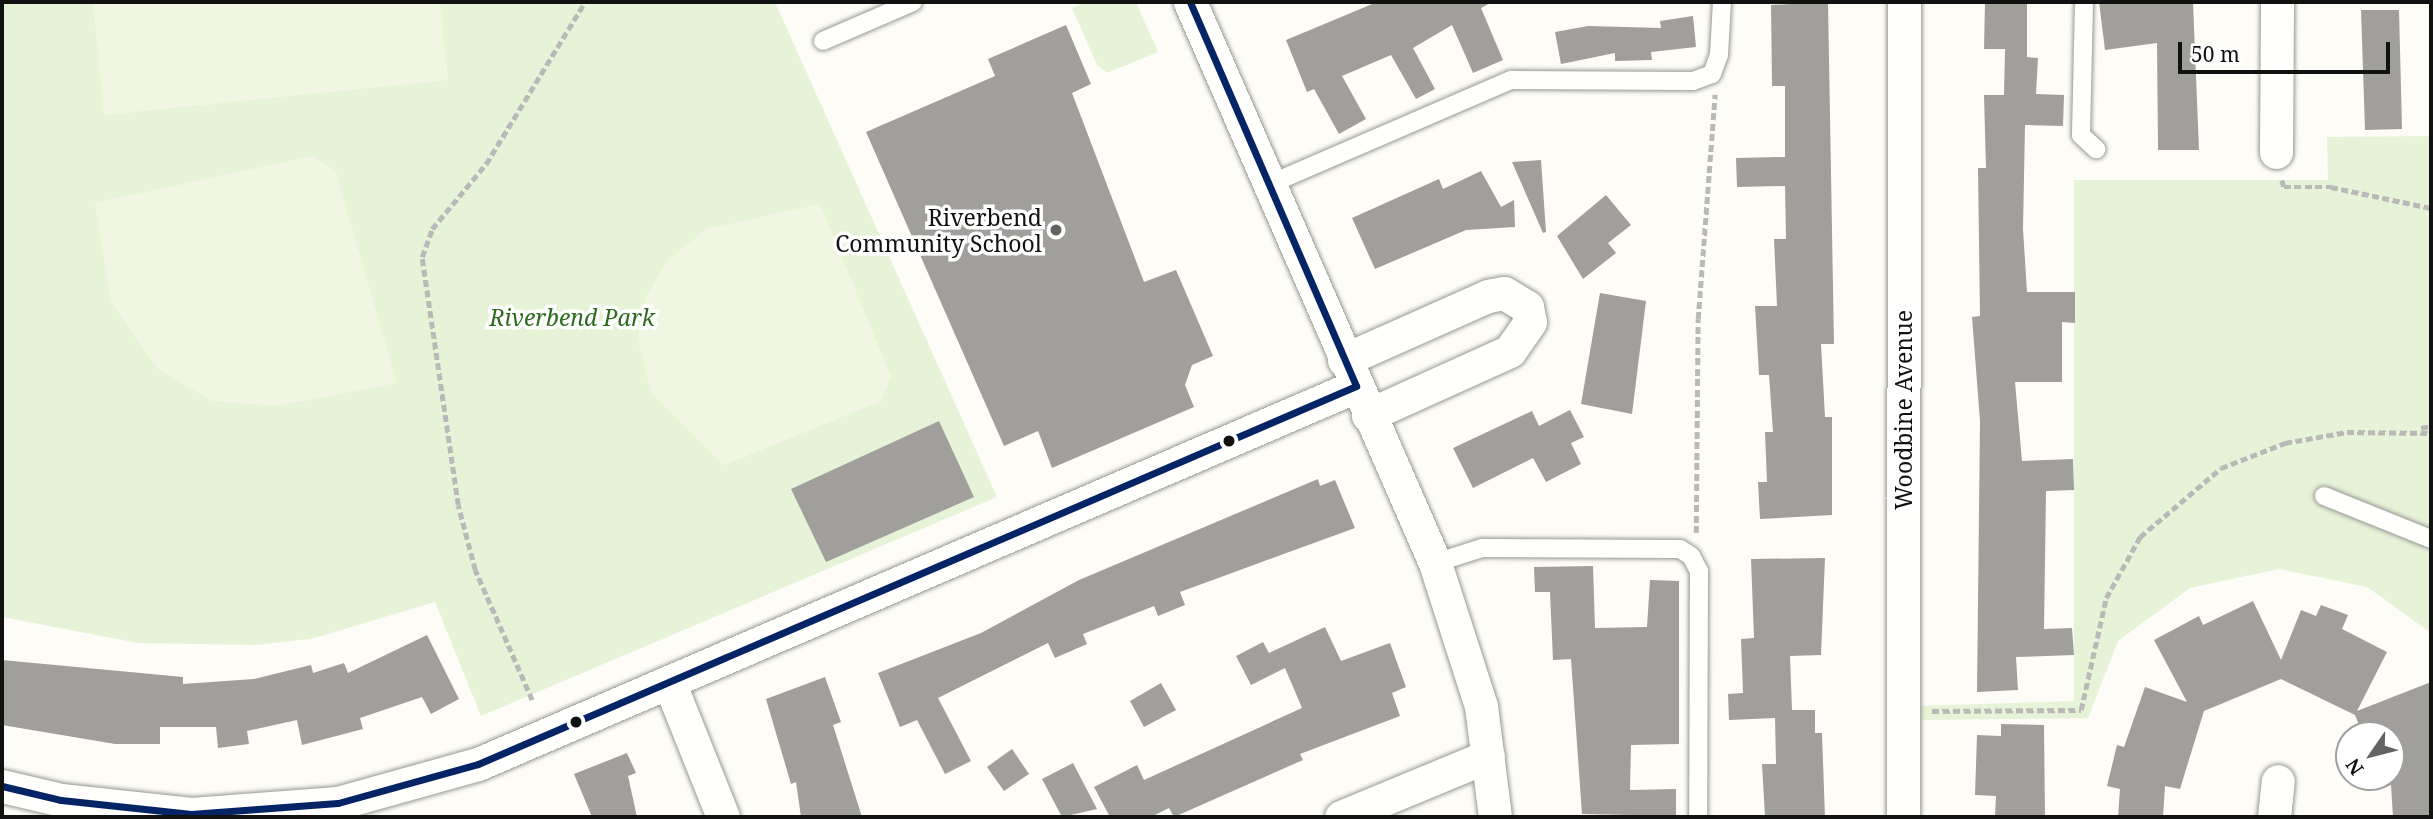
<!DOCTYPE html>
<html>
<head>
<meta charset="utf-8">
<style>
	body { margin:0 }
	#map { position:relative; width:2433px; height:819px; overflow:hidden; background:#fdfcf7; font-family:"Noto Serif",serif }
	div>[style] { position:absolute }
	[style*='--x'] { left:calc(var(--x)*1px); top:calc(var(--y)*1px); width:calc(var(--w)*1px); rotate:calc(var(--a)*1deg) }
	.green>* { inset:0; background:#e7f3d7 }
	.pitch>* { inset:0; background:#f0f6e1 }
	.building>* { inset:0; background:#a19f9c }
	.path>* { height:4.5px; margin-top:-2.25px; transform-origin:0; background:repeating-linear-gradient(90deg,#b9b9b8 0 7px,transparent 0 10.5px) }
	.roads { filter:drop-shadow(0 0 2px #979795) drop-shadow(0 0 2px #979795) }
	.lane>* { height:18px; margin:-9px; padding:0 9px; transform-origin:9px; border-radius:9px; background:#fffffe }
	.street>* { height:33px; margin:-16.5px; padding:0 16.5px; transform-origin:16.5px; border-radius:16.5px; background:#fffffe }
	.bus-1>* { height:7px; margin:-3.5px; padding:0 3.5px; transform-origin:3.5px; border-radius:3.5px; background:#052465 }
	.dots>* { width:19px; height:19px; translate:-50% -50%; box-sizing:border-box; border:4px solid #fff; border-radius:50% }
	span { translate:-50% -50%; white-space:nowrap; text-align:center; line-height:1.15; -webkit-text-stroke:7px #fff; paint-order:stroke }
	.poi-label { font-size:23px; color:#111 }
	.right { translate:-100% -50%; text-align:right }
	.park-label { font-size:23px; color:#2f6b1f; font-style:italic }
	.street-label { font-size:23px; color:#111 }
	.frame { position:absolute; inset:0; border:4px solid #111; pointer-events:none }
	.north { position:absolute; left:2335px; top:721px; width:70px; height:70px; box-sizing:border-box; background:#fff; border:2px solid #a0a0a0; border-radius:50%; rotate:235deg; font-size:19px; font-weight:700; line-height:28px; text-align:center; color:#111 }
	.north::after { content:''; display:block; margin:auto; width:24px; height:32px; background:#646362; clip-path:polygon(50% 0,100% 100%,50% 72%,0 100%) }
	.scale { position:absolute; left:2178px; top:42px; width:212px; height:32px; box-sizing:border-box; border:4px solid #111; border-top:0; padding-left:9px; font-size:21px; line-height:24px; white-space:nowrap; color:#111; -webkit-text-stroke:5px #fff; paint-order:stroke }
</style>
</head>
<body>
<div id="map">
	<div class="green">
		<div style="clip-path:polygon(2px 2px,775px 2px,997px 497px,481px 716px,435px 602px,311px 639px,255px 645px,138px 643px,2px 617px)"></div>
		<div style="clip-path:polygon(1086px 2px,1136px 2px,1158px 52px,1107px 73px,1097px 65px,1072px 8px)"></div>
		<div style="clip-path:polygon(2431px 136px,2431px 633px,2367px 587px,2279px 569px,2190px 588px,2118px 641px,2088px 718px,1918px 720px,1918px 706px,2074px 701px,2074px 180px,2328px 180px,2327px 137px)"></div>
	</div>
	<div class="pitch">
		<div style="clip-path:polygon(93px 2px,440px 2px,448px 80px,104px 115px)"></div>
		<div style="clip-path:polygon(312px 156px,335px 170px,397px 383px,276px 406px,212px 401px,158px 369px,111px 302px,95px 203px)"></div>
		<div style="clip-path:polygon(820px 204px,891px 377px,881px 401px,724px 465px,652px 394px,638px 341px,645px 298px,669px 259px,707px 229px)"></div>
	</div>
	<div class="building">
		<div style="clip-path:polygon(1377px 2px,1492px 2px,1481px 8px,1503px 60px,1473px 73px,1452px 25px,1413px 48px,1435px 89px,1416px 99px,1391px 55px,1342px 76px,1366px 119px,1339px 134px,1314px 89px,1307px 92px,1286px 40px)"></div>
		<div style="clip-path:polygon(1828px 2px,1834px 344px,1821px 344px,1825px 417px,1832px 417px,1832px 515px,1760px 519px,1758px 482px,1767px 482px,1765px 432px,1773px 432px,1769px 375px,1759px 375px,1755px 306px,1777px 306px,1774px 239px,1786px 239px,1785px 186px,1737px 187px,1736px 158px,1785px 157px,1785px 86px,1772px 86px,1771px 5px)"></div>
		<div style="clip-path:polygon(1985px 2px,2027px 2px,2027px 57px,2038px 58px,2036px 94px,2064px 95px,2063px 126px,2025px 125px,2023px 229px,2027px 292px,2075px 292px,2075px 323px,2062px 322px,2062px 382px,2015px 382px,2022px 461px,2073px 459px,2074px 490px,2046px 491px,2044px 629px,2072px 628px,2074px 655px,2016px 657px,2018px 690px,1977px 692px,1980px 421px,1972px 317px,1980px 316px,1978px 168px,1986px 168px,1984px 95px,2004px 95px,2005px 49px,1984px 49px)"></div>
		<div style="clip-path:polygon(2099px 2px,2193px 2px,2199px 150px,2158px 150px,2157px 43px,2105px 50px)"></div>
		<div style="clip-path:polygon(2361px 10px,2399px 10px,2402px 129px,2365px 130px)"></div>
		<div style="clip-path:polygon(1693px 16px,1696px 47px,1651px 52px,1652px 60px,1615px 61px,1615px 53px,1561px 64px,1555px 32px,1588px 26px,1661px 28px,1660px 21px)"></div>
		<div style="clip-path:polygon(1066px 25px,1091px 84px,1072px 93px,1144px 282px,1176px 270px,1213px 356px,1192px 365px,1185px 385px,1194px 407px,1052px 468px,1038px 431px,1004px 446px,866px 132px,995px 76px,988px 59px)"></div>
		<div style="clip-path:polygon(1541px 160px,1546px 232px,1543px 233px,1512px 162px)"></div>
		<div style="clip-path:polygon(1481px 171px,1501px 207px,1514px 200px,1515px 227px,1466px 230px,1375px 269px,1352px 218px,1439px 179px,1443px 189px)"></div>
		<div style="clip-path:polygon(1606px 195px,1631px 225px,1608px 243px,1616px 253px,1583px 279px,1557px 236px)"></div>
		<div style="clip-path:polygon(1600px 293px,1646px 301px,1632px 414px,1581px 404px)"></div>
		<div style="clip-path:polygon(1570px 410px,1584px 437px,1571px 443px,1581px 464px,1546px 482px,1533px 458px,1473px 488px,1453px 448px,1532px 411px,1539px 426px)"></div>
		<div style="clip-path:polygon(939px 421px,974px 497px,826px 562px,791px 489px)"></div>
		<div style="clip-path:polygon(1318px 479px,1320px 486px,1335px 480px,1355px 528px,1180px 592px,1185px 605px,1158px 616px,1154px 606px,1083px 634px,1087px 644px,1055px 658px,1048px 643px,938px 698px,971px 761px,945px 774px,917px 720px,900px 727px,878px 673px,981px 633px,1079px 580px)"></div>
		<div style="clip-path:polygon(1825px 558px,1821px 655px,1790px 656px,1792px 710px,1815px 710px,1815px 733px,1822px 733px,1825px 817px,1765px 817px,1762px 764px,1776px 764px,1775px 718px,1729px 720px,1728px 694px,1743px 693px,1741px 639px,1754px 638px,1751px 559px)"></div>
		<div style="clip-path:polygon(1593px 566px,1595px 628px,1647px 627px,1650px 580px,1679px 581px,1679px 744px,1631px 745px,1630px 790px,1676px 789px,1676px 816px,1582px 814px,1571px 659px,1553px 660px,1550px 592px,1535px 592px,1534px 567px)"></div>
		<div style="clip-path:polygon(2253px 601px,2281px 660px,2301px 610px,2316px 616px,2321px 605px,2348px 615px,2342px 629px,2387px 652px,2357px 711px,2431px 682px,2431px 817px,2393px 817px,2391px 785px,2384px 788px,2380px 777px,2391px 777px,2391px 735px,2363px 735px,2355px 715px,2281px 679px,2204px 711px,2180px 789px,2165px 786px,2163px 817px,2118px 817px,2120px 789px,2107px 786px,2117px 745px,2124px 747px,2145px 687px,2187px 702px,2154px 640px,2199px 616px,2203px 625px)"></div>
		<div style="clip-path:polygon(1325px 627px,1341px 661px,1390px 643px,1406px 687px,1392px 693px,1400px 716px,1300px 754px,1303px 760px,1174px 817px,1169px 808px,1151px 817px,1110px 817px,1094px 787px,1137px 765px,1144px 780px,1302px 708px,1285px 668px,1251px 685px,1236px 656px,1263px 642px,1269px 653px)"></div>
		<div style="clip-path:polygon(427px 635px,459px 699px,431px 714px,422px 697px,360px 718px,363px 729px,302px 745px,297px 720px,247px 731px,249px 744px,218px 748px,216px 727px,160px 727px,160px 744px,115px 744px,2px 725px,2px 660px,183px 677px,183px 684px,254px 679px,311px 665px,313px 673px,344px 663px,348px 673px)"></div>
		<div style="clip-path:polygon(825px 677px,841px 722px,833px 725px,862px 817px,801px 817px,796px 782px,791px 784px,766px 699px)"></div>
		<div style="clip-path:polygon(1161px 683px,1176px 710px,1144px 727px,1130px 701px)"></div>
		<div style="clip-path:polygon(2001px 724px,2044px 725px,2045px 817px,1995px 816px,1996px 796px,1975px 795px,1977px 735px,2001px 736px)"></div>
		<div style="clip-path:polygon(1012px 749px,1029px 774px,1004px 791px,987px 767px)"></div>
		<div style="clip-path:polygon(627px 753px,636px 773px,628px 776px,637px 817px,592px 817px,574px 774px)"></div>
		<div style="clip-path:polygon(1073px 763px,1097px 809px,1062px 817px,1042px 779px)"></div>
	</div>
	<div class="path">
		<div style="--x:2282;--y:180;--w:7;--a:74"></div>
		<div style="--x:2284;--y:187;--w:47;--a:0"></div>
		<div style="--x:2331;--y:187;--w:102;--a:11.9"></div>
		<div style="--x:2421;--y:428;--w:10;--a:-11"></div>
		<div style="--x:1696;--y:533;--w:214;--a:-89.5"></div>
		<div style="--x:1698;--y:319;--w:225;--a:-85.7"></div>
		<div style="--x:532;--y:700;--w:142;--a:-113.7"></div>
		<div style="--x:475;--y:570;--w:67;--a:-104.7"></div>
		<div style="--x:458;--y:505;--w:251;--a:-98.3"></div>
		<div style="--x:422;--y:257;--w:30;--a:-70"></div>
		<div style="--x:432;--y:229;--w:85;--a:-50.3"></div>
		<div style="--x:486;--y:164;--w:190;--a:-58.6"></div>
		<div style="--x:1932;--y:711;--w:149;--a:-0.4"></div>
		<div style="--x:2081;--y:710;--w:115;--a:-77.4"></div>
		<div style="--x:2106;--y:598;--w:70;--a:-60.9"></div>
		<div style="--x:2140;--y:537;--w:106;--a:-40.4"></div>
		<div style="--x:2221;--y:468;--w:69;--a:-21.3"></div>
		<div style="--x:2285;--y:443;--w:63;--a:-10.1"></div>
		<div style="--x:2347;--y:432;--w:84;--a:0.7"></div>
	</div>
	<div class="roads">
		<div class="lane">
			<div style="--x:2084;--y:2;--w:133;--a:91.3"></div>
			<div style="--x:2081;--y:135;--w:21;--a:43"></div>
			<div style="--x:823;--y:41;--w:98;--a:-23.4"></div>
			<div style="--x:1268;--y:185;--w:265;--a:-23.4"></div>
			<div style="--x:1511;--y:80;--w:182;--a:0.3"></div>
			<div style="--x:1693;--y:81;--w:20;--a:-20"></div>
			<div style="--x:1712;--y:74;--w:20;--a:-70"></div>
			<div style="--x:1719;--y:55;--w:53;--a:-86.8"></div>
			<div style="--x:2324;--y:496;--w:115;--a:21.9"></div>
			<div style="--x:1435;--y:563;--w:49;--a:-17.7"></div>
			<div style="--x:1482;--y:548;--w:198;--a:0.3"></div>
			<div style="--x:1680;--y:549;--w:13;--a:32"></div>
			<div style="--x:1691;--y:556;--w:17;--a:62"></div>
			<div style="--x:1699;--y:571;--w:246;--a:90.2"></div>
		</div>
		<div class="street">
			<div style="--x:1190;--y:2;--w:612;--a:66.41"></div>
			<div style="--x:1435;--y:563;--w:150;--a:72.2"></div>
			<div style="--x:1481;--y:706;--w:112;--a:82.8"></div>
			<div style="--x:2276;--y:152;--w:150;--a:-89.6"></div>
			<div style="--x:1344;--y:360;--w:158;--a:-24"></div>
			<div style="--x:1488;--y:296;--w:16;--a:-11"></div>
			<div style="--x:1504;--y:293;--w:27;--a:31"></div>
			<div style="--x:1527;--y:307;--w:15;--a:79"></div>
			<div style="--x:1530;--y:322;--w:35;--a:125"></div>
			<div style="--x:1510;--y:351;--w:156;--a:155.7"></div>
			<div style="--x:669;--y:682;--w:145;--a:68.2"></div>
			<div style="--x:2;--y:786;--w:61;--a:13.3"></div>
			<div style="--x:61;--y:800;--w:131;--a:6.1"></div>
			<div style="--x:191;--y:814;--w:147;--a:-4.3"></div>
			<div style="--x:338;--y:803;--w:145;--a:-15.6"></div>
			<div style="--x:478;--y:764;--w:956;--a:-23.29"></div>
			<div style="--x:1341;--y:817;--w:159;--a:-22.5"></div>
			<div style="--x:1903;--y:817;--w:815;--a:-89.93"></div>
			<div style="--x:2274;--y:817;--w:36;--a:-84"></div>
		</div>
	</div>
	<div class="bus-1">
		<div style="--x:1190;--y:2;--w:418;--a:66.6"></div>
		<div style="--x:2;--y:786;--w:61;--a:13.3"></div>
		<div style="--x:61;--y:800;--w:131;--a:6.1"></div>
		<div style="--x:191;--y:814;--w:147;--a:-4.3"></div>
		<div style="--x:338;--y:803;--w:145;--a:-15.6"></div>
		<div style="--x:478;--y:764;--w:956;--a:-23.29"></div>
	</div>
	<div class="dots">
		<div style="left:1056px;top:230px;background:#646362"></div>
		<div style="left:1229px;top:441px;background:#111"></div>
		<div style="left:576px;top:722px;background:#111"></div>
	</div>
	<div class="poi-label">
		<span class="right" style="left:1042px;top:230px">Riverbend<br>Community School</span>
	</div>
	<div class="park-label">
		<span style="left:572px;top:317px">Riverbend Park</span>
	</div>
	<div class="street-label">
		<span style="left:1903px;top:410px;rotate:-90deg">Woodbine Avenue</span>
	</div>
	<div class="frame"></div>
	<div class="north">N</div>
	<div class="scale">50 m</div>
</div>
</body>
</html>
